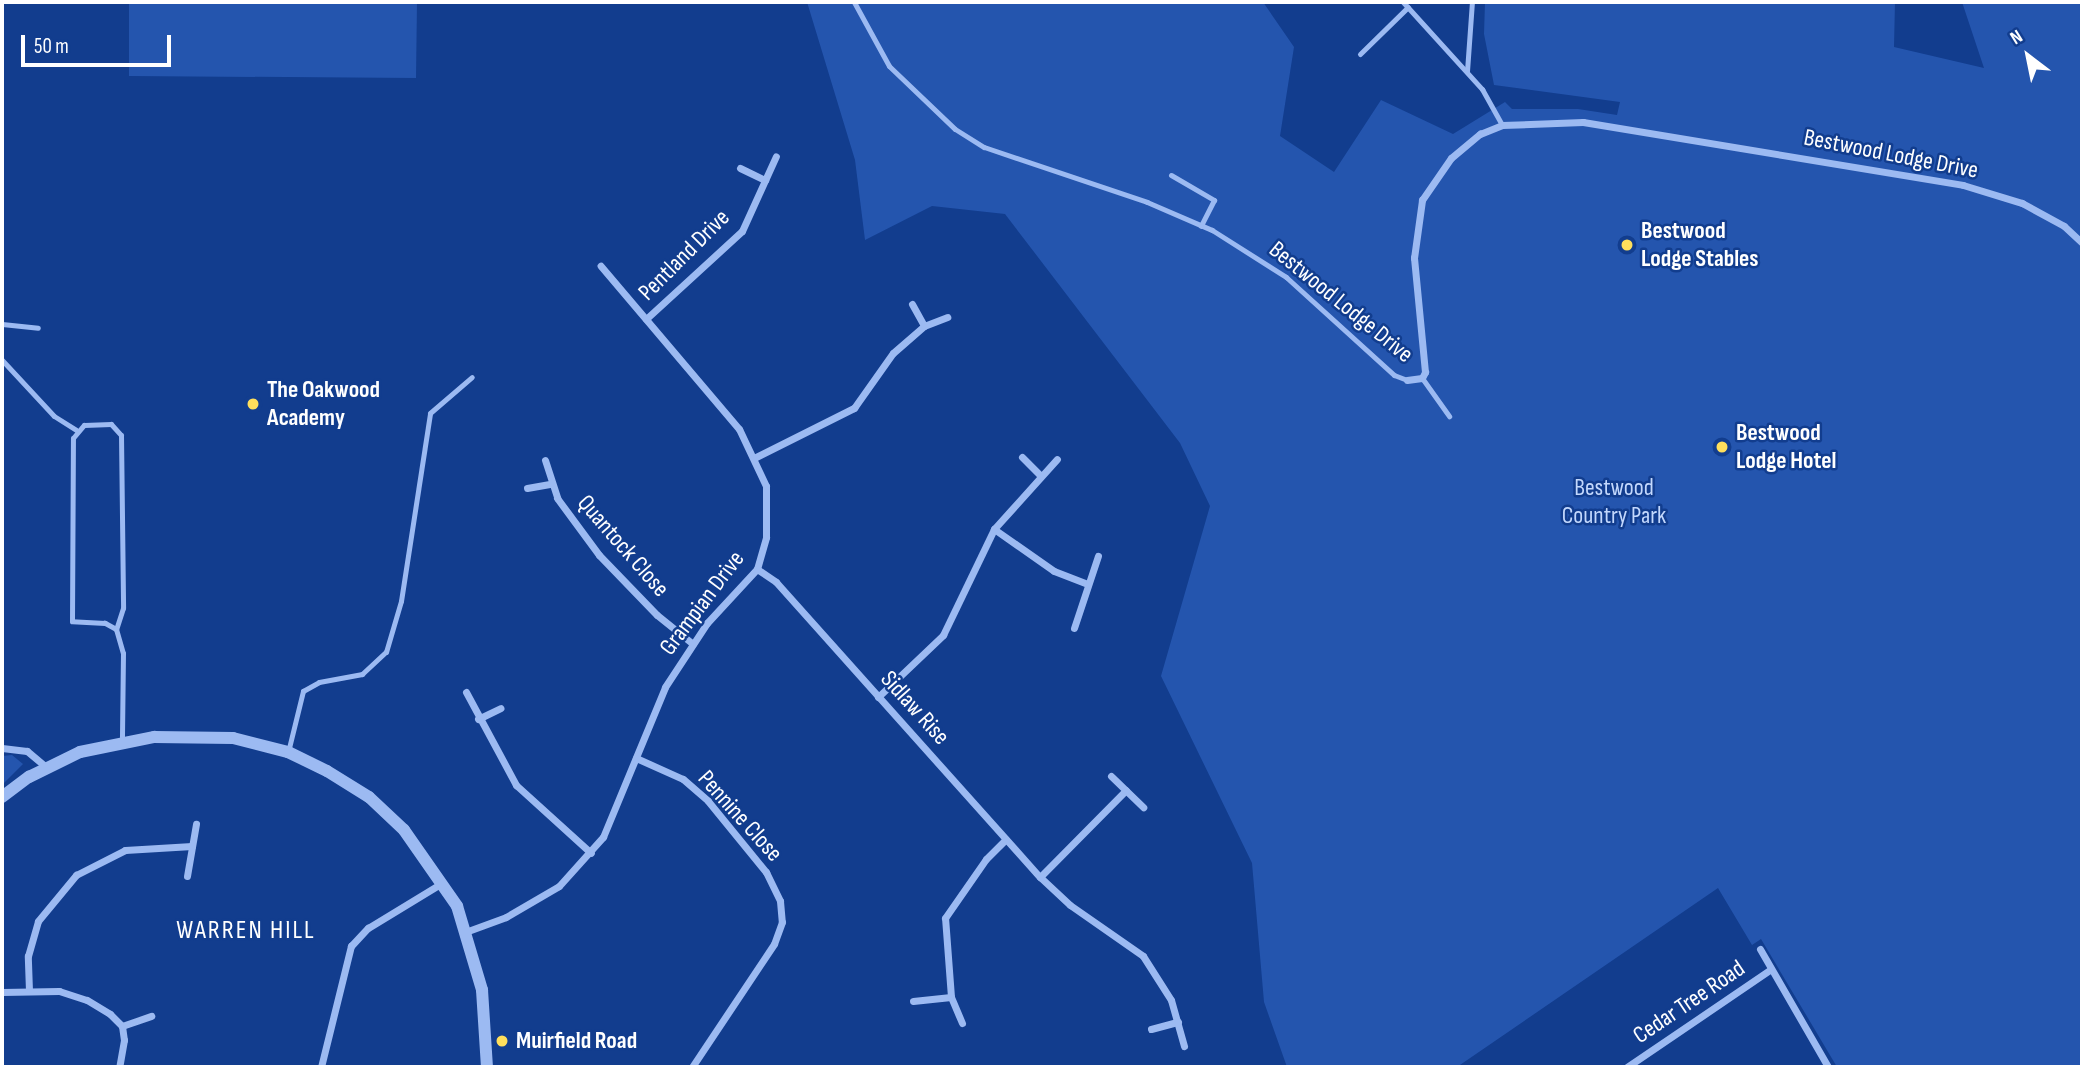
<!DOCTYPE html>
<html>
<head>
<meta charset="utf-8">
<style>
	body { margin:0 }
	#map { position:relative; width:2084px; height:1069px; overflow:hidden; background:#123d8e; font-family:"Sofia Sans Condensed",sans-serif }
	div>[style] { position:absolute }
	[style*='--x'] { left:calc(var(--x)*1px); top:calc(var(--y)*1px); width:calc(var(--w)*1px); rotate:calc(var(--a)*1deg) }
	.green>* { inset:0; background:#2455ae }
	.service>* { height:5px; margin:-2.5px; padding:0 2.5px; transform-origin:2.5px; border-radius:2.5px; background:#9cbaf2 }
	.minor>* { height:7px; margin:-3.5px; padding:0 3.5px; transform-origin:3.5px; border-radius:3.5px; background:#9cbaf2 }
	.tertiary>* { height:12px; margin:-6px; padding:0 6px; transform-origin:6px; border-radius:6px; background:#9cbaf2 }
	.dots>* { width:19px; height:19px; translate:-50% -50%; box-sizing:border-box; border:4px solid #123d8e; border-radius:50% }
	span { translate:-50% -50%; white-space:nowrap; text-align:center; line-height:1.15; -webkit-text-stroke:5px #123d8e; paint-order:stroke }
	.street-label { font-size:24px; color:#fff }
	.poi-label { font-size:24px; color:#fff; font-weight:700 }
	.left { translate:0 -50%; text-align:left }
	.park-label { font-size:24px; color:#c3d8fd }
	.neighbourhood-label { font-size:26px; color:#fff; letter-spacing:2px }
	.frame { position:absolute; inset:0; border:4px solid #fff; pointer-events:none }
	.north { position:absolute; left:1993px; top:21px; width:70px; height:70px; -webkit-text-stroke:5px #123d8e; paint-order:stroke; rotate:328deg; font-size:19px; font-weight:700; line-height:28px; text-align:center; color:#fff }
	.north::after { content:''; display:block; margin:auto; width:24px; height:32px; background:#fff; clip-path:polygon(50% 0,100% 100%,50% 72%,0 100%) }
	.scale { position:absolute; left:21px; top:35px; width:150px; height:32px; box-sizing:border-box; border:4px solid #fff; border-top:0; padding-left:9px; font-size:21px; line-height:24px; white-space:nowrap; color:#fff; -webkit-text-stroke:5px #123d8e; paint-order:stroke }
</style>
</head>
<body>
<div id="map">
	<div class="green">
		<div style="clip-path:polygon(129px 2px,417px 2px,416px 78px,129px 76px)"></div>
		<div style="clip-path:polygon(807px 2px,1263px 2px,1294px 47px,1280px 136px,1334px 172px,1381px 100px,1453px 134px,1505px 102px,1512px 109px,1578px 109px,1617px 115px,1620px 102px,1494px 85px,1484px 34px,1485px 2px,1895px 2px,1894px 47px,1984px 68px,1962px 2px,2082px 2px,2082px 1067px,1837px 1067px,1761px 939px,1752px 945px,1718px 888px,1457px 1067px,1287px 1067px,1264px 1002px,1252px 863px,1161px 676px,1210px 506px,1180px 443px,1005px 214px,932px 206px,865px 240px,855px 160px)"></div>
		<div style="clip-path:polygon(12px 755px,23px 764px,2px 785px,2px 756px)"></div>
	</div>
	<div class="service">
		<div style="--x:854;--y:2;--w:73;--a:61.3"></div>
		<div style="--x:889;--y:66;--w:91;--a:43.7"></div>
		<div style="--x:955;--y:129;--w:34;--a:32"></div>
		<div style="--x:984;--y:147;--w:172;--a:18.6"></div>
		<div style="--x:1147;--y:202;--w:71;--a:23.3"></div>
		<div style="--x:1212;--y:230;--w:88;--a:32.4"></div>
		<div style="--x:1286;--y:277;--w:146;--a:42.2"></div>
		<div style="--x:1394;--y:375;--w:14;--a:21"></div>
		<div style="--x:1403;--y:2;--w:118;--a:47.8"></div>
		<div style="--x:1482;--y:89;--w:41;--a:60.9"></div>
		<div style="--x:1360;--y:54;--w:67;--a:-44.4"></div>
		<div style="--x:1467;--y:71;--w:69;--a:-85.9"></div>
		<div style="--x:1171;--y:175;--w:50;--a:30.2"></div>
		<div style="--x:1214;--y:200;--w:29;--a:117"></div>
		<div style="--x:2;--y:324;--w:36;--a:6"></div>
		<div style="--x:2;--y:360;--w:76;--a:47.1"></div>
		<div style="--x:54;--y:416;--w:26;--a:32"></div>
		<div style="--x:1422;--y:378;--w:47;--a:54.6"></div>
		<div style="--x:116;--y:629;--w:13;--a:-151"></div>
		<div style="--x:105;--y:623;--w:33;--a:-177"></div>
		<div style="--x:72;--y:621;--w:183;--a:-89.7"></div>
		<div style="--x:73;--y:438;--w:17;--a:-50"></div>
		<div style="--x:84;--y:425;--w:27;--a:-2"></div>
		<div style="--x:111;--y:424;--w:15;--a:48"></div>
		<div style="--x:121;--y:435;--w:173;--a:89.3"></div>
		<div style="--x:123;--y:608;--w:22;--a:108"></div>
		<div style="--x:116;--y:629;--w:25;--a:74"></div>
		<div style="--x:123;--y:653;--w:88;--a:90.7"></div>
		<div style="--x:288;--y:752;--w:63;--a:-76.2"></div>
		<div style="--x:303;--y:691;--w:18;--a:-29"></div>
		<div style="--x:319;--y:682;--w:44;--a:-10.5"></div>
		<div style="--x:362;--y:674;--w:33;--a:-43"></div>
		<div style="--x:386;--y:652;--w:53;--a:-73.6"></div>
		<div style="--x:401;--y:601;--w:190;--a:-81.2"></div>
		<div style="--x:430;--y:413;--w:55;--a:-40.6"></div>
	</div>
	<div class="minor">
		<div style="--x:740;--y:168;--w:28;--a:26"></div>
		<div style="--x:912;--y:304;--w:25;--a:61"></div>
		<div style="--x:646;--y:319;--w:130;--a:-42.5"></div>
		<div style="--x:742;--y:231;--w:82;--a:-65.6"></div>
		<div style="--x:1407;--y:380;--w:15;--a:-8"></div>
		<div style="--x:1422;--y:378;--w:7;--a:-63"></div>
		<div style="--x:1425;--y:372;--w:115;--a:-95.5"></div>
		<div style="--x:1414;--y:258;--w:59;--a:-82.1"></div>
		<div style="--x:1422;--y:200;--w:51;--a:-55.4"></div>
		<div style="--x:1451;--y:158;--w:38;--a:-40"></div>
		<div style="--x:1480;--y:134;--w:24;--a:-22"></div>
		<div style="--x:1502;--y:125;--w:81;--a:-2.1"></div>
		<div style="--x:1583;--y:122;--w:385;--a:9.4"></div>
		<div style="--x:1963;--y:185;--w:62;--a:17"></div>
		<div style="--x:2022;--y:203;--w:48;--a:28.7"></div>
		<div style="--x:2064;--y:226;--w:25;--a:43"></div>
		<div style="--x:756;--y:457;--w:110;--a:-26.6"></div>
		<div style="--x:854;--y:408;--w:67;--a:-54.7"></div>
		<div style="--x:893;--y:353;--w:41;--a:-41.1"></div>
		<div style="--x:924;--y:326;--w:25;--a:-21"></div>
		<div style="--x:1022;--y:457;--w:25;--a:45"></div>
		<div style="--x:545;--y:460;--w:40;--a:72"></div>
		<div style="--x:557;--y:498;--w:71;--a:53.6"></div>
		<div style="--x:599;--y:555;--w:83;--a:46"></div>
		<div style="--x:657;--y:615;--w:46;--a:38.9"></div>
		<div style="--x:527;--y:488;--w:23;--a:-10"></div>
		<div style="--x:994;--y:529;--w:73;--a:35"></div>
		<div style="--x:1054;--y:571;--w:36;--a:21"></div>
		<div style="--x:757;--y:569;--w:23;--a:34"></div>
		<div style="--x:776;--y:582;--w:396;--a:48.2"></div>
		<div style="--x:1040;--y:877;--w:41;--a:43"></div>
		<div style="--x:1070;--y:905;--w:89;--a:34.9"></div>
		<div style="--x:1143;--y:956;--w:52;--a:57.5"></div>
		<div style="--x:1171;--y:1000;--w:48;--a:74.2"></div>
		<div style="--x:1074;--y:628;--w:76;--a:-71.6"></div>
		<div style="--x:466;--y:692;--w:106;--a:61.7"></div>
		<div style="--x:516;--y:785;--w:101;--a:42.2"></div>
		<div style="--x:878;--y:697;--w:90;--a:-43.6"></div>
		<div style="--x:943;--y:635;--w:118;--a:-64.3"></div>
		<div style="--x:994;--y:529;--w:94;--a:-48"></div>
		<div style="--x:478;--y:719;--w:25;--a:-26"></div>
		<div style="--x:2;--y:748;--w:25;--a:7"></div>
		<div style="--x:27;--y:751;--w:25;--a:40"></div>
		<div style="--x:636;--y:758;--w:51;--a:24.1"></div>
		<div style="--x:683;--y:779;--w:33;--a:41"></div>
		<div style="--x:708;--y:801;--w:92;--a:50.8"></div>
		<div style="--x:766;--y:872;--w:32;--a:64"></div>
		<div style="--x:780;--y:901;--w:21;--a:85"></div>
		<div style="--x:782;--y:922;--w:23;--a:110"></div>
		<div style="--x:774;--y:944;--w:148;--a:123.7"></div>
		<div style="--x:1111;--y:776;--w:45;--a:44.1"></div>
		<div style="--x:187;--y:876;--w:53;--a:-80.2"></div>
		<div style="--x:1040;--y:877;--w:122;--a:-45.3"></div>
		<div style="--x:468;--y:931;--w:40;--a:-20.2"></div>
		<div style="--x:506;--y:917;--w:61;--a:-30.3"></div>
		<div style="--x:559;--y:886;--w:66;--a:-48.1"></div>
		<div style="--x:603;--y:837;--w:162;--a:-67.5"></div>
		<div style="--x:665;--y:687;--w:77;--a:-56.7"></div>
		<div style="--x:707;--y:623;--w:74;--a:-47.2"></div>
		<div style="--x:757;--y:569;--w:33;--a:-74"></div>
		<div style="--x:766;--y:537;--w:51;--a:-90"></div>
		<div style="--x:766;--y:486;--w:63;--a:-115.3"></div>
		<div style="--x:739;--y:429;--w:214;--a:-130.3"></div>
		<div style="--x:1760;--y:949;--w:136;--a:60"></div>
		<div style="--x:29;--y:991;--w:35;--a:-92"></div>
		<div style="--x:28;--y:956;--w:36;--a:-74"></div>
		<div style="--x:38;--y:921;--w:60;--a:-50.4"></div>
		<div style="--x:76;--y:875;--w:55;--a:-27"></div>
		<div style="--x:125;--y:850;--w:67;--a:-3.4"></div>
		<div style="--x:2;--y:992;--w:57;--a:-1"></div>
		<div style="--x:59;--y:991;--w:29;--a:18"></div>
		<div style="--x:87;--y:1000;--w:27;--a:31"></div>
		<div style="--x:110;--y:1014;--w:17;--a:45"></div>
		<div style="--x:122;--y:1026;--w:14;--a:82"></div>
		<div style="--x:124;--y:1040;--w:27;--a:100"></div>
		<div style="--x:913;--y:1001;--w:38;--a:-6"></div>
		<div style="--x:962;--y:1023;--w:28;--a:-113"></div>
		<div style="--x:951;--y:997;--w:79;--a:-94.3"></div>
		<div style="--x:945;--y:918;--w:72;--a:-55.2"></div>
		<div style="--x:986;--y:859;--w:28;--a:-45"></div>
		<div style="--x:122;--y:1026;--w:31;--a:-19"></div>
		<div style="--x:1151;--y:1029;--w:28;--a:-15"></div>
		<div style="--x:321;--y:1067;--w:125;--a:-76.1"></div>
		<div style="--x:351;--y:946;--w:25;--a:-47"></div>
		<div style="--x:368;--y:928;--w:87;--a:-31.3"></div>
		<div style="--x:1627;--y:1067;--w:174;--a:-34.2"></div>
	</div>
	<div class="tertiary">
		<div style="--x:2;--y:797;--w:34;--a:-37"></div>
		<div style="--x:29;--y:777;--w:57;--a:-26.1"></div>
		<div style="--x:80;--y:752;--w:76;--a:-11.5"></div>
		<div style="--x:154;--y:737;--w:79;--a:0.7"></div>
		<div style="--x:233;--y:738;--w:57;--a:14.3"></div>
		<div style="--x:288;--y:752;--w:43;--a:26"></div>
		<div style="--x:327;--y:771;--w:49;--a:31.8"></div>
		<div style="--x:369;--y:797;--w:48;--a:43.3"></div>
		<div style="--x:404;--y:830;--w:93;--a:55.1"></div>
		<div style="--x:457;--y:906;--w:88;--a:73.4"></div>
		<div style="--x:482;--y:990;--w:77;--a:86.3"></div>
	</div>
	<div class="dots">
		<div style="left:1627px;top:245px;background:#ffdf5c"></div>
		<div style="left:253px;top:404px;background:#ffdf5c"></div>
		<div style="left:1722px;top:447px;background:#ffdf5c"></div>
		<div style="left:502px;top:1041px;background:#ffdf5c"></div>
	</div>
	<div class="street-label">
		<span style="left:1891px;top:154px;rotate:11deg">Bestwood Lodge Drive</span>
		<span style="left:684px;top:255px;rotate:-45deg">Pentland Drive</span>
		<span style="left:1341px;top:302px;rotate:39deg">Bestwood Lodge Drive</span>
		<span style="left:623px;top:546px;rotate:49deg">Quantock Close</span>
		<span style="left:702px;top:603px;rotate:-53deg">Grampian Drive</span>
		<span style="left:915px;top:708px;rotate:48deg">Sidlaw Rise</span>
		<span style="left:740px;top:816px;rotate:48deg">Pennine Close</span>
		<span style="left:1689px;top:1002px;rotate:-34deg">Cedar Tree Road</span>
	</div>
	<div class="poi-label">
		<span class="left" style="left:1641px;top:245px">Bestwood<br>Lodge Stables</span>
		<span class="left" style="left:267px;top:404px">The Oakwood<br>Academy</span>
		<span class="left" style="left:1736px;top:447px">Bestwood<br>Lodge Hotel</span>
		<span class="left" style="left:516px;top:1041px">Muirfield Road</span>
	</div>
	<div class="park-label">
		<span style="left:1614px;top:502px">Bestwood<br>Country Park</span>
	</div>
	<div class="neighbourhood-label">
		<span style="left:246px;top:931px">WARREN HILL</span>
	</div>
	<div class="frame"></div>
	<div class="north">N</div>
	<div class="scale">50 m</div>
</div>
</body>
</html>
